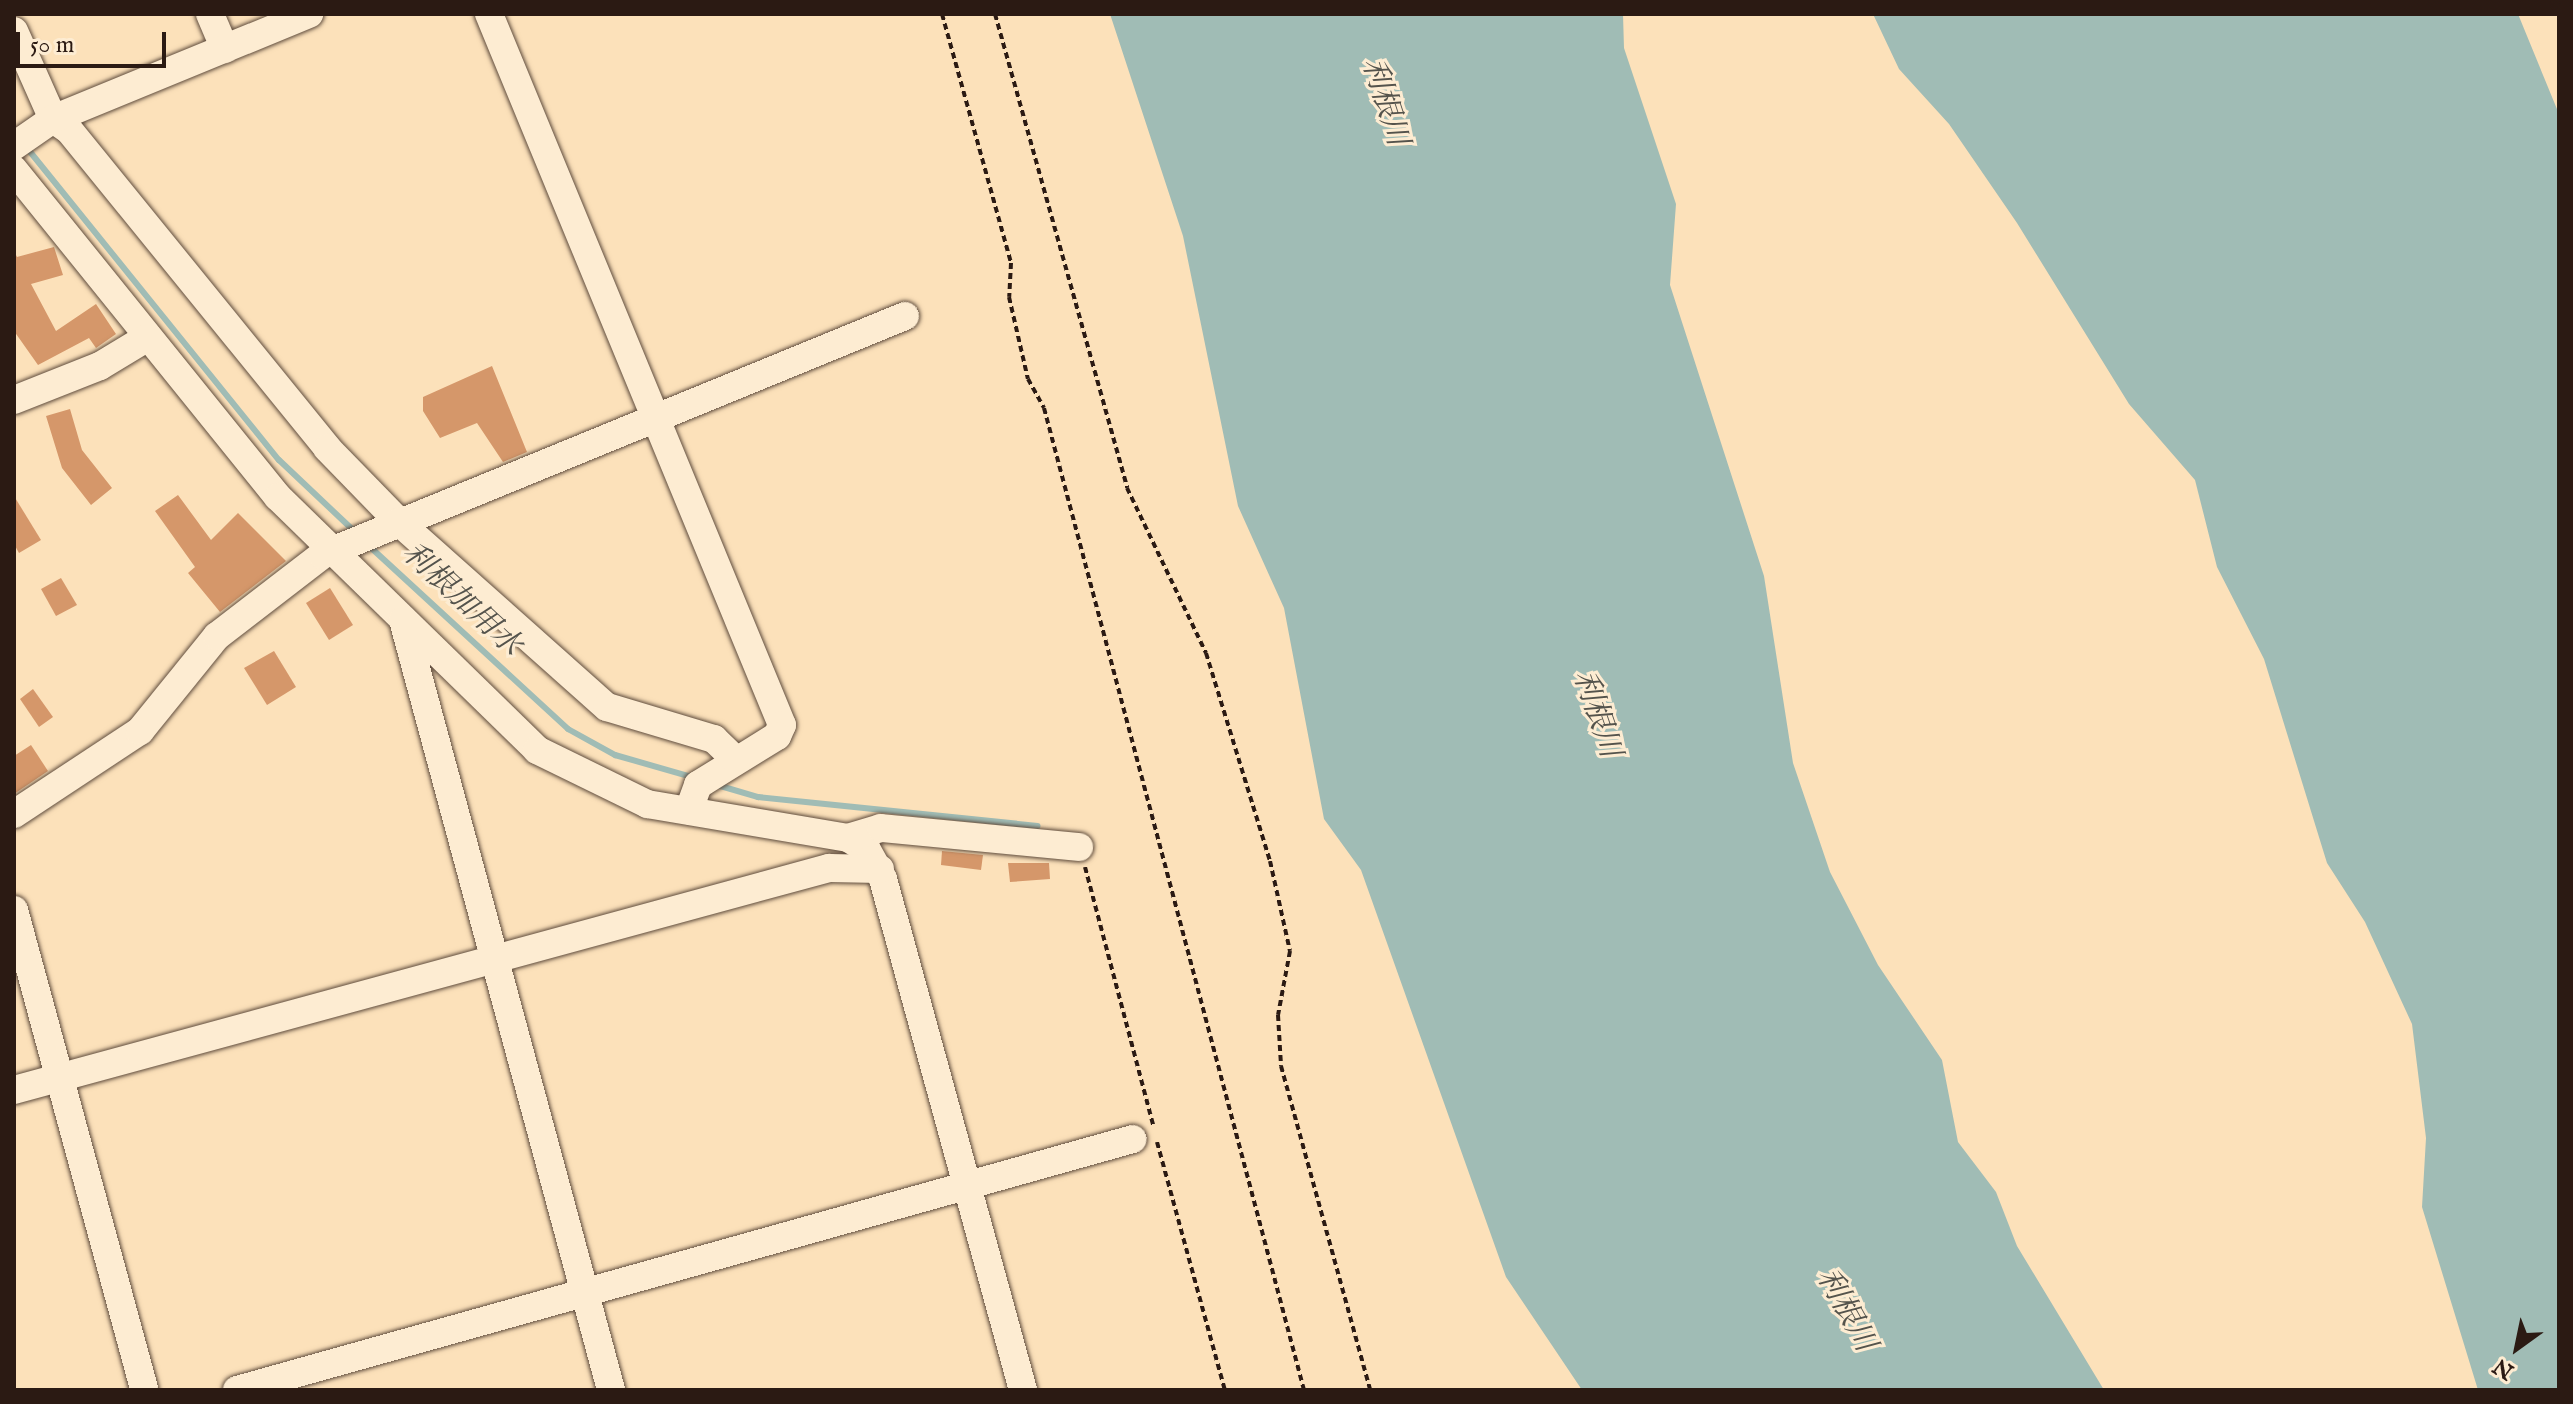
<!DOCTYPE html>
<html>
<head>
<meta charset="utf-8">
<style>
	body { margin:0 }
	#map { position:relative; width:2573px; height:1404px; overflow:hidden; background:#fce1ba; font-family:"IM FELL English","Noto Serif JP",serif }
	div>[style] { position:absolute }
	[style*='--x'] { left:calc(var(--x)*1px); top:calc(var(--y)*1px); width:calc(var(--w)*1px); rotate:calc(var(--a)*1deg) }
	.water>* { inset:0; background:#a0bcb5 }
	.stream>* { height:6px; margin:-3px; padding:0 3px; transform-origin:3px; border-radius:3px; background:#a0bcb5 }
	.building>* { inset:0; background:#d5976a }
	.path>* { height:4px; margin-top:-2px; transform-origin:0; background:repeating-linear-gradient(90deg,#2b1a13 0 6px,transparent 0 10px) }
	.roads { filter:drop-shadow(0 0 2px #5f4c3d) drop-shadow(0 0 2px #5f4c3d) }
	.minor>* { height:28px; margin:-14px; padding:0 14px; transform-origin:14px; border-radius:14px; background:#fdecd2 }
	span { translate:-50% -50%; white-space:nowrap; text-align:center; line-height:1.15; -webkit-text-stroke:6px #fdecd2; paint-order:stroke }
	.water-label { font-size:30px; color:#54534c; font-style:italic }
	.frame { position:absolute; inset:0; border:16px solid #2b1a13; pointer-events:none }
	.north { position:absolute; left:2477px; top:1308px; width:80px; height:80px; -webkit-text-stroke:6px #fdecd2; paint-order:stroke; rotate:213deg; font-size:22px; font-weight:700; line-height:32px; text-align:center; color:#2b1a13 }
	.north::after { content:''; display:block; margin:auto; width:28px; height:36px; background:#2b1a13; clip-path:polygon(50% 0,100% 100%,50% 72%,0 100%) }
	.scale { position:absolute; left:16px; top:32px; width:150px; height:36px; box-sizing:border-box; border:4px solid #2b1a13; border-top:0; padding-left:10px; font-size:24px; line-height:28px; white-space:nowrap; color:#2b1a13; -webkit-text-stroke:6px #fdecd2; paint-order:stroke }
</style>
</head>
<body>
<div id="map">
	<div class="water">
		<div style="clip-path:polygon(1110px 14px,1623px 14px,1624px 48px,1676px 204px,1670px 285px,1764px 576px,1793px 763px,1830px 872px,1878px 965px,1942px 1060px,1958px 1142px,1996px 1192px,2017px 1246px,2104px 1390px,1582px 1390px,1506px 1277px,1361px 870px,1324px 819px,1284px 608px,1238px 506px,1183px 236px)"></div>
		<div style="clip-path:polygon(1873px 14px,2518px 14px,2559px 114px,2559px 1390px,2478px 1390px,2422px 1207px,2426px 1138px,2412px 1024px,2365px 922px,2327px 863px,2264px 659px,2217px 567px,2195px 480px,2129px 404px,2017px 223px,1949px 124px,1899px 69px)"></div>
	</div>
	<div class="stream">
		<div style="--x:27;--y:148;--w:401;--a:51.1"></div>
		<div style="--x:279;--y:460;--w:103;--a:43.4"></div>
		<div style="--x:368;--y:545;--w:272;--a:42.6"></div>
		<div style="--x:568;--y:729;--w:54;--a:29"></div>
		<div style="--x:615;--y:755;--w:83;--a:16"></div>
		<div style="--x:717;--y:785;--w:43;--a:16.3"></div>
		<div style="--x:758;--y:797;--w:281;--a:5.9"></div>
	</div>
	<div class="building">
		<div style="clip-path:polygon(54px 247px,63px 275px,31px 284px,56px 331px,96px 304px,116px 334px,96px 348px,89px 338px,38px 365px,14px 331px,14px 251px,17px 257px)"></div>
		<div style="clip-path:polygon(492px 366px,527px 452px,503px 462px,477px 423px,440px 438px,423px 411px,423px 397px)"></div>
		<div style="clip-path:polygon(70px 409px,82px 450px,112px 488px,91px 505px,62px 468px,46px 416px)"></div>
		<div style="clip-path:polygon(178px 495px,211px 540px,238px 513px,286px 561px,220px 612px,188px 573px,195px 567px,155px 511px)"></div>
		<div style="clip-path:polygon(14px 496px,41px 540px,19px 553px,14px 544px)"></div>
		<div style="clip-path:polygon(61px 578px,77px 605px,56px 616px,41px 589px)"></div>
		<div style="clip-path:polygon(330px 588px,353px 625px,329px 640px,306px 603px)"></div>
		<div style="clip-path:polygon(274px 651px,296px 687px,267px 705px,244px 668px)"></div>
		<div style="clip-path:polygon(33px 689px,53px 717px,39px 727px,20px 699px)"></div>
		<div style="clip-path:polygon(31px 745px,48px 771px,14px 794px,14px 756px)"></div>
		<div style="clip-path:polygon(942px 851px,983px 855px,981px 870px,941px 865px)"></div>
		<div style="clip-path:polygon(1008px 863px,1049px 863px,1050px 879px,1010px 882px)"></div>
	</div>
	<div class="path">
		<div style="--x:942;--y:14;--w:258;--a:74.5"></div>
		<div style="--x:1011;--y:263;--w:34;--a:93"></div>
		<div style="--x:1009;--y:297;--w:84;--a:77"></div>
		<div style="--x:1028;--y:379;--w:33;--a:61"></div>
		<div style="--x:1044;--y:408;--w:1016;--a:75.17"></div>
		<div style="--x:995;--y:14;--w:492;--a:74.4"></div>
		<div style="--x:1127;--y:488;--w:183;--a:64.4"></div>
		<div style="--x:1206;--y:653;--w:218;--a:72.9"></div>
		<div style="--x:1270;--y:861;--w:92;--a:77.5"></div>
		<div style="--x:1290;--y:951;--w:65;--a:100.6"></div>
		<div style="--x:1278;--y:1015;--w:51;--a:86.6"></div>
		<div style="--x:1281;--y:1066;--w:336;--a:74.6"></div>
		<div style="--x:1085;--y:867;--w:267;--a:75.2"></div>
		<div style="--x:1157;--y:1142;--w:257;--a:74.7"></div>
	</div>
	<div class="roads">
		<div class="minor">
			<div style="--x:210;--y:14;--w:38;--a:67"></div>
			<div style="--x:489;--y:14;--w:769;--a:67.6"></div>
			<div style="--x:782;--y:725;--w:12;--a:114"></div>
			<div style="--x:777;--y:736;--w:93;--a:148.2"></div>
			<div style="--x:698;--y:785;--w:27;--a:110"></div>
			<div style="--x:14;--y:31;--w:96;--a:66.1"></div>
			<div style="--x:53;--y:119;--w:19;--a:35"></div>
			<div style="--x:69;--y:130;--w:409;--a:50.9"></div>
			<div style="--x:327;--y:448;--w:103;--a:45.8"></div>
			<div style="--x:399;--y:522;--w:278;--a:41.7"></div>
			<div style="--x:607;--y:707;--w:112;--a:16.7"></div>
			<div style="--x:714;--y:739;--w:28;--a:44"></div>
			<div style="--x:14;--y:146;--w:47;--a:-34.7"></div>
			<div style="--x:53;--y:119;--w:277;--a:-22.3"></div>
			<div style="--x:14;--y:170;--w:420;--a:51.1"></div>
			<div style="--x:278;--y:497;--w:362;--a:44.3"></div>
			<div style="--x:537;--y:750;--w:123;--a:26.1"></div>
			<div style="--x:647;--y:804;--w:204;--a:9.6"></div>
			<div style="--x:848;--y:838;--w:22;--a:32"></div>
			<div style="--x:867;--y:850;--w:33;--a:61"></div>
			<div style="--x:883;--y:879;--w:530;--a:74.68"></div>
			<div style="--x:14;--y:400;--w:92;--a:-21.6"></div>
			<div style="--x:100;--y:366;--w:56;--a:-31.1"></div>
			<div style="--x:403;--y:620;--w:798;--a:74.88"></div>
			<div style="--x:14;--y:814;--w:151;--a:-33.4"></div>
			<div style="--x:140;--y:731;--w:122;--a:-51"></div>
			<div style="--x:217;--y:636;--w:133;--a:-37.6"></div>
			<div style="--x:322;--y:555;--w:630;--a:-22.29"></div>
			<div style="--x:848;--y:838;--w:34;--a:-17"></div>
			<div style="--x:881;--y:828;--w:199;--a:5.5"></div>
			<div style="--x:14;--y:910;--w:497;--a:74.8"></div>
			<div style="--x:14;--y:1090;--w:845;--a:-15.24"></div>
			<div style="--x:829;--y:868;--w:51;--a:1.1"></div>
			<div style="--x:237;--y:1390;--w:930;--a:-15.65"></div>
		</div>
	</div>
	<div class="water-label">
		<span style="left:1384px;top:102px;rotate:72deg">利根川</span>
		<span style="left:461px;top:600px;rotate:43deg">利根加用水</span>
		<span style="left:1596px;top:714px;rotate:71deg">利根川</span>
		<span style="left:1845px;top:1310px;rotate:61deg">利根川</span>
	</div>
	<div class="frame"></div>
	<div class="north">N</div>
	<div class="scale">50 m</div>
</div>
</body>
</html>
